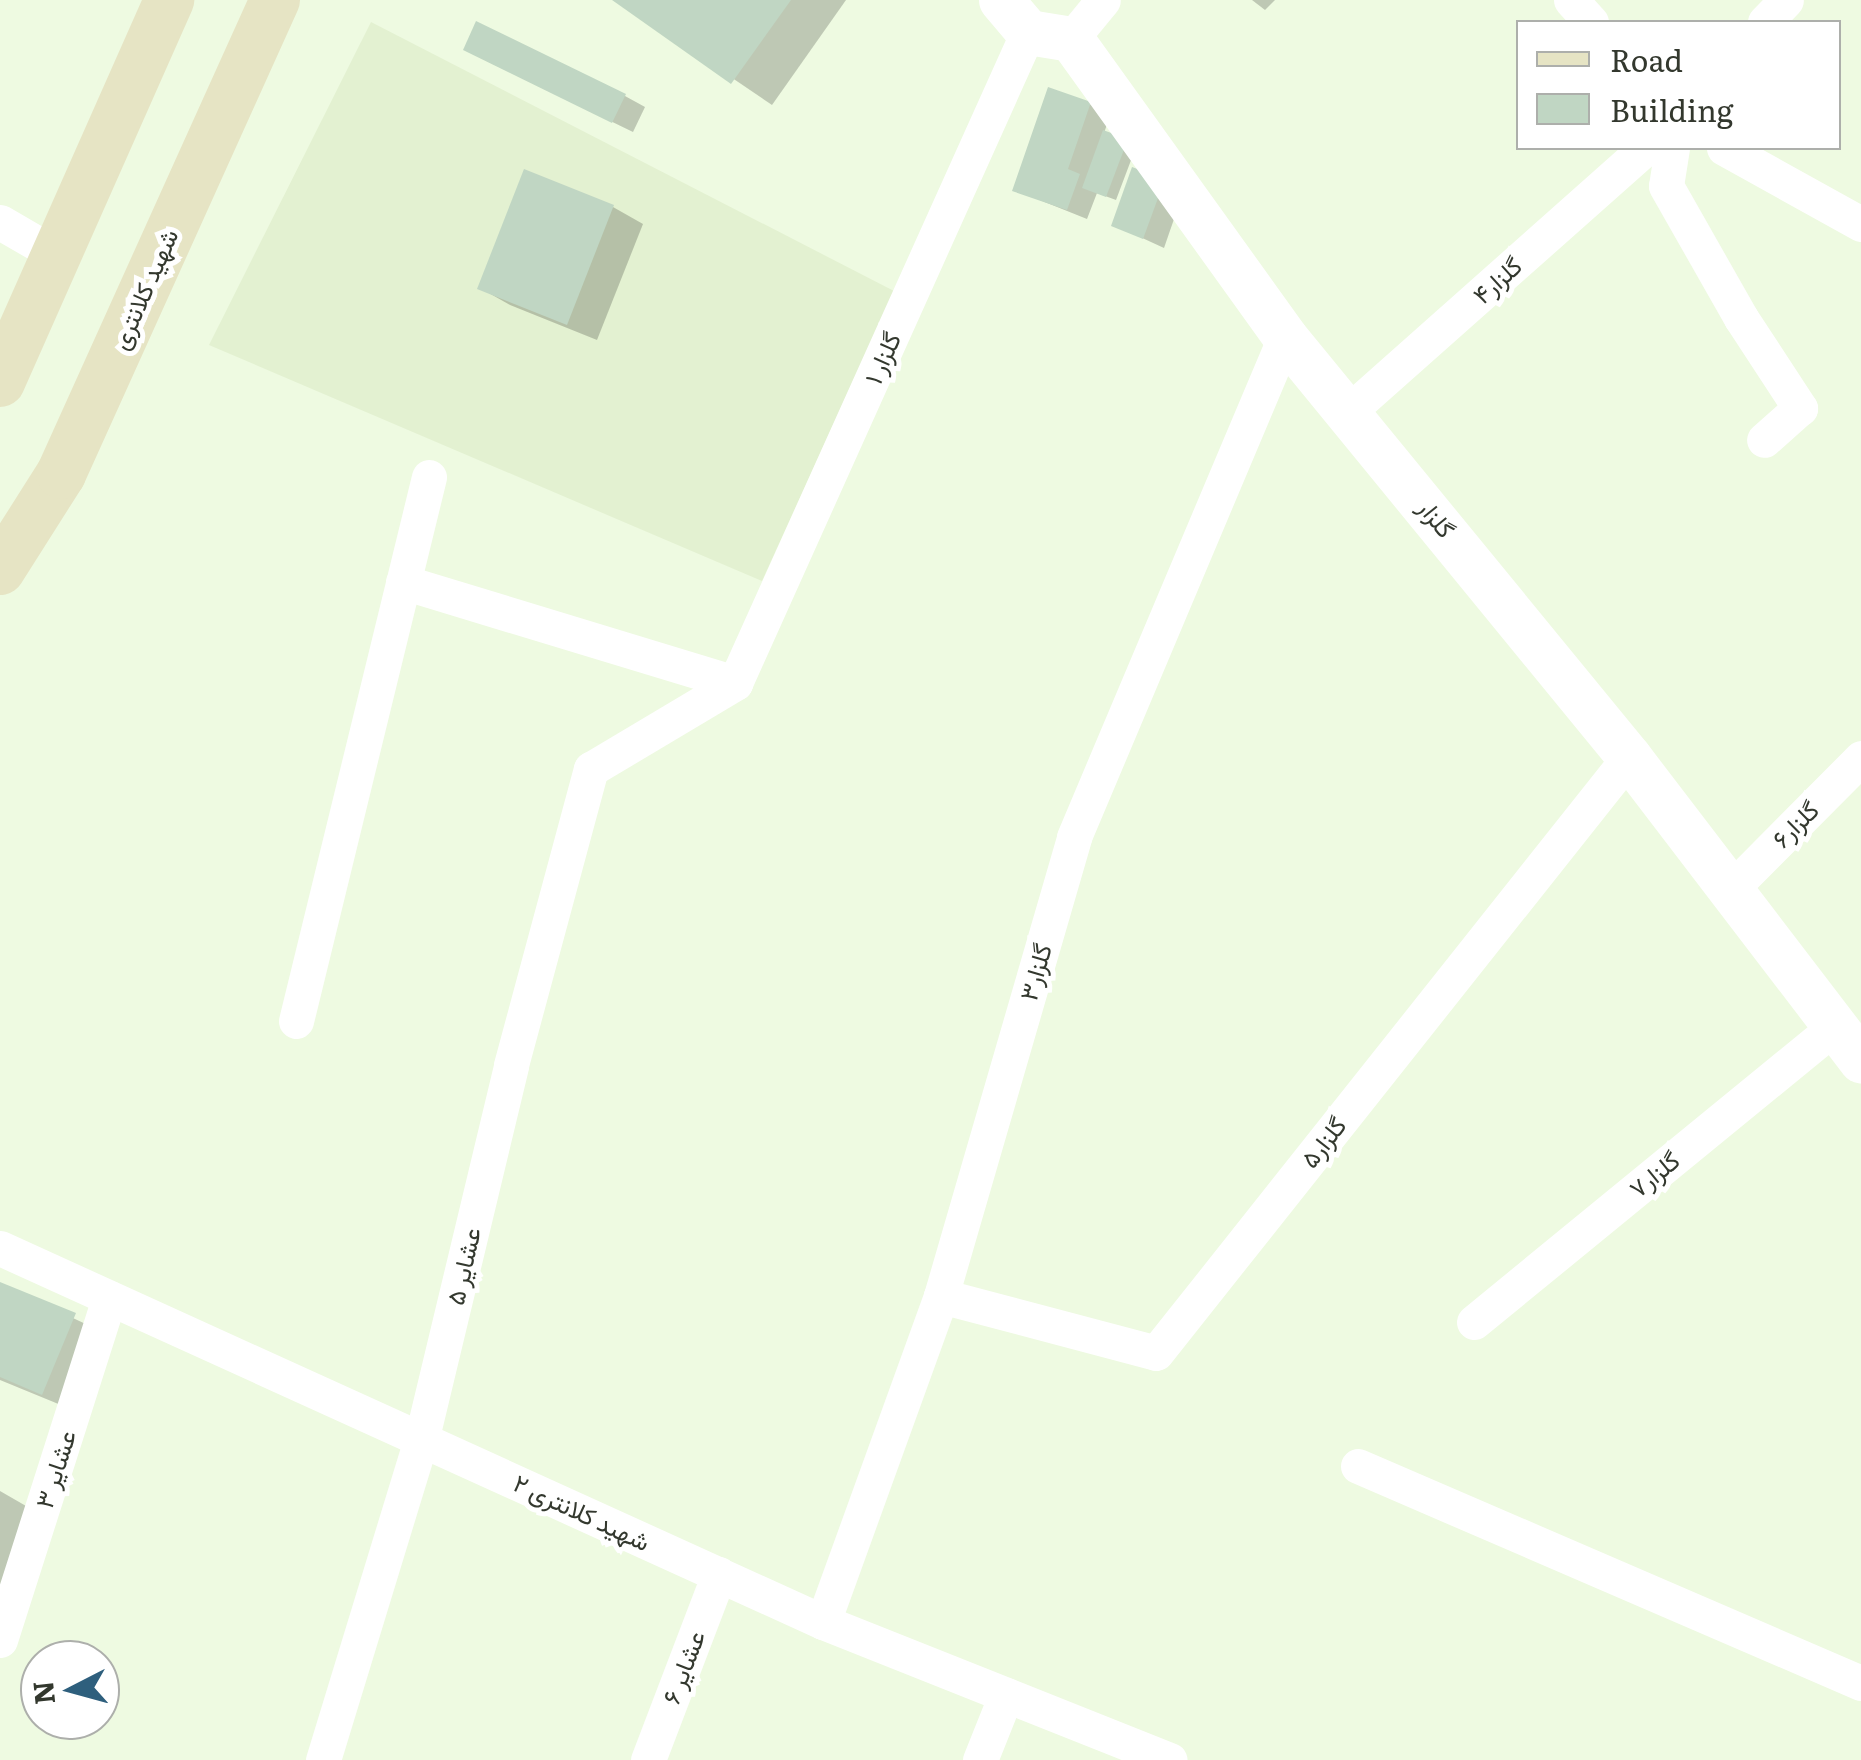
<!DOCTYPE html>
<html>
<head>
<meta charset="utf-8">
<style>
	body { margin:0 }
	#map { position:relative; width:1861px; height:1760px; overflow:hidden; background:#eefae1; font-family:Literata,Vazirmatn,serif }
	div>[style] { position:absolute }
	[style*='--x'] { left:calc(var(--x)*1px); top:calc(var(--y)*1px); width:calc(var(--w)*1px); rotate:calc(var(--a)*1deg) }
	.built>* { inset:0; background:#e3f1d1 }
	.shadow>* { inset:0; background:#0003 }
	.building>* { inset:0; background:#c0d6c3 }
	.minor>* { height:35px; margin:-17.5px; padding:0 17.5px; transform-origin:17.5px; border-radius:17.5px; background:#fff }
	.tertiary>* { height:45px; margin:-22.5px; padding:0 22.5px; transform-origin:22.5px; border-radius:22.5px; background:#fff }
	.secondary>* { height:50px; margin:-25px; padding:0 25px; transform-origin:25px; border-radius:25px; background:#e6e4c4 }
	span { translate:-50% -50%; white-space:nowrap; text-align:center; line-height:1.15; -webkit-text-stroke:10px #fff; paint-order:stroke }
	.street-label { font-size:25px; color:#33382e }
	.legend { position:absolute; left:1516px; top:20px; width:325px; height:130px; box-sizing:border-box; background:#fff; border:2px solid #adafab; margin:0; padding:12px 18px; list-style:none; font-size:30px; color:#33382e }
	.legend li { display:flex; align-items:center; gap:20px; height:50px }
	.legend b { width:50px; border:2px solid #adafab }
	.north { position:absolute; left:20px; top:1640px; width:100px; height:100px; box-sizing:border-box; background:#fff; border:2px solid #adafab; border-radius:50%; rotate:264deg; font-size:28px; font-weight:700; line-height:40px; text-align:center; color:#33382e }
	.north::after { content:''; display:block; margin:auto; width:35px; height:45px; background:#2e5f7d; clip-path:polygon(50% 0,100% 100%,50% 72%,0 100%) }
</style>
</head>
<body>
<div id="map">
	<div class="built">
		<div style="clip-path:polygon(371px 22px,894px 291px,762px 581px,209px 345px)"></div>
	</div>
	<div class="shadow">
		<div style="clip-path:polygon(617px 0,846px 0,772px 105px)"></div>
		<div style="clip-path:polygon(1252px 0,1275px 0,1265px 10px)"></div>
		<div style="clip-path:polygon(485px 60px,625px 96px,645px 107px,633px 132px)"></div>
		<div style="clip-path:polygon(1090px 104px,1110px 116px,1104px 133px,1136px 147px,1116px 200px,1097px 193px,1087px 219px,1015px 190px)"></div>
		<div style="clip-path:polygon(1134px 170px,1183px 193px,1164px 248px,1114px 225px)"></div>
		<div style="clip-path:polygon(613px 207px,643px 224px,597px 340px,510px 305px,480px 288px)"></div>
		<div style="clip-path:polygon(0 1284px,105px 1333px,73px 1410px,0 1380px)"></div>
		<div style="clip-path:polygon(0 1491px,33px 1510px,0 1616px)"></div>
	</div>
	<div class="building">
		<div style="clip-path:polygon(612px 0,791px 0,731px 84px)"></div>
		<div style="clip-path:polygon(476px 21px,626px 94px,612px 123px,463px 50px)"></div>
		<div style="clip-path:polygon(1048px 87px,1091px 102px,1068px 169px,1080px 174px,1067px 210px,1012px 191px)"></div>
		<div style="clip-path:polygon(1103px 130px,1128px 139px,1106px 197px,1082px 188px)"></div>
		<div style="clip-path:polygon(1132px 167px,1165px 179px,1143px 239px,1111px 226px)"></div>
		<div style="clip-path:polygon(524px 169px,614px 205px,567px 325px,477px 289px)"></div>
		<div style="clip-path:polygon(0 1282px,76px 1313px,42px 1395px,0 1377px)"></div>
	</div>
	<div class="minor">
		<div style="--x:1571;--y:0;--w:30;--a:48"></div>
		<div style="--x:1765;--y:22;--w:30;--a:-46"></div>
		<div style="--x:1071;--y:39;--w:50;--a:-50.6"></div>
		<div style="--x:1672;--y:148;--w:38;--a:99"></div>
		<div style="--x:1666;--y:186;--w:152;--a:60.4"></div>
		<div style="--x:1741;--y:318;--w:108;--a:56.8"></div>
		<div style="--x:1800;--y:408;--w:48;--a:138.4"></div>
		<div style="--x:1724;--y:148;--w:157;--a:29"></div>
		<div style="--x:0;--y:222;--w:66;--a:30.1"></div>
		<div style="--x:1348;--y:412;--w:397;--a:-41.6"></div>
		<div style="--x:403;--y:582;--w:347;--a:16.9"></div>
		<div style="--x:735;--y:683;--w:714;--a:-65.77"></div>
		<div style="--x:1730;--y:890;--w:186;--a:-45.2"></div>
		<div style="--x:296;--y:1021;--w:560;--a:-76.26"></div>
		<div style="--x:0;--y:1248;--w:904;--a:24.44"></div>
		<div style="--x:823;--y:1622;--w:373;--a:21.7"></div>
		<div style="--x:941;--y:1296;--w:222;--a:14.8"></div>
		<div style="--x:1156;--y:1353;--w:761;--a:-51.56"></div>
		<div style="--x:1474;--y:1322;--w:467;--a:-39.3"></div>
		<div style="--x:1358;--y:1466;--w:548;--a:23.34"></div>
		<div style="--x:823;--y:1622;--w:347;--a:-70.1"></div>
		<div style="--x:941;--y:1296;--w:478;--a:-73.8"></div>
		<div style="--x:1074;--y:837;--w:543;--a:-67.12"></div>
		<div style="--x:0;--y:1640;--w:359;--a:-72.3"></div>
		<div style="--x:323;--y:1760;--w:338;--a:-73"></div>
		<div style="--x:422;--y:1437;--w:382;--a:-76.5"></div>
		<div style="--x:511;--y:1065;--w:307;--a:-74.9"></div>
		<div style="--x:591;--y:769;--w:168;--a:-30.8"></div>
		<div style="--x:648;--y:1760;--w:199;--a:-69.1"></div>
		<div style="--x:980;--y:1760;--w:70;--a:-68.2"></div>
	</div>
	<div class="tertiary">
		<div style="--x:1001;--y:0;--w:42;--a:49.8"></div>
		<div style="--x:1028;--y:32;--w:44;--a:9.2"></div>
		<div style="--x:1071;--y:39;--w:367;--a:54.3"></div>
		<div style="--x:1285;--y:337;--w:543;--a:50.68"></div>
		<div style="--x:1629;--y:757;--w:382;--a:52.6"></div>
	</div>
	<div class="secondary">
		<div style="--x:0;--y:382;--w:418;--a:-66.1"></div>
		<div style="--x:0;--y:570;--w:114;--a:-57.6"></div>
		<div style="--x:61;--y:474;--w:520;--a:-65.7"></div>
	</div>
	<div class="street-label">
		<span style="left:1497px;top:280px;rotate:-42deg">گلزار۴</span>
		<span style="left:144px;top:289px;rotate:-66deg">شهید کلانتری</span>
		<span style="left:882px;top:358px;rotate:-66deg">گلزار ۱</span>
		<span style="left:1437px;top:518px;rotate:51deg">گلزار</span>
		<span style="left:1795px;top:824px;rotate:-45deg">گلزار۶</span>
		<span style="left:1035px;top:972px;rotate:-74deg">گلزار۳</span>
		<span style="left:1323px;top:1142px;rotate:-52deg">گلزار۵</span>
		<span style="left:1654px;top:1174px;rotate:-39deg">گلزار۷</span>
		<span style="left:463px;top:1266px;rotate:-77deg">عشایر ۵</span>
		<span style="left:55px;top:1469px;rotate:-72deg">عشایر ۳</span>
		<span style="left:582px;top:1512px;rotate:25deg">شهید کلانتری ۲</span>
		<span style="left:683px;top:1667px;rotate:-69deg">عشایر ۶</span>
	</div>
	<ul class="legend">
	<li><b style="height:12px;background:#e6e4c4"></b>Road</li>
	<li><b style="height:28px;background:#c0d6c3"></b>Building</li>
	</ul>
	<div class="north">N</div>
</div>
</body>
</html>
